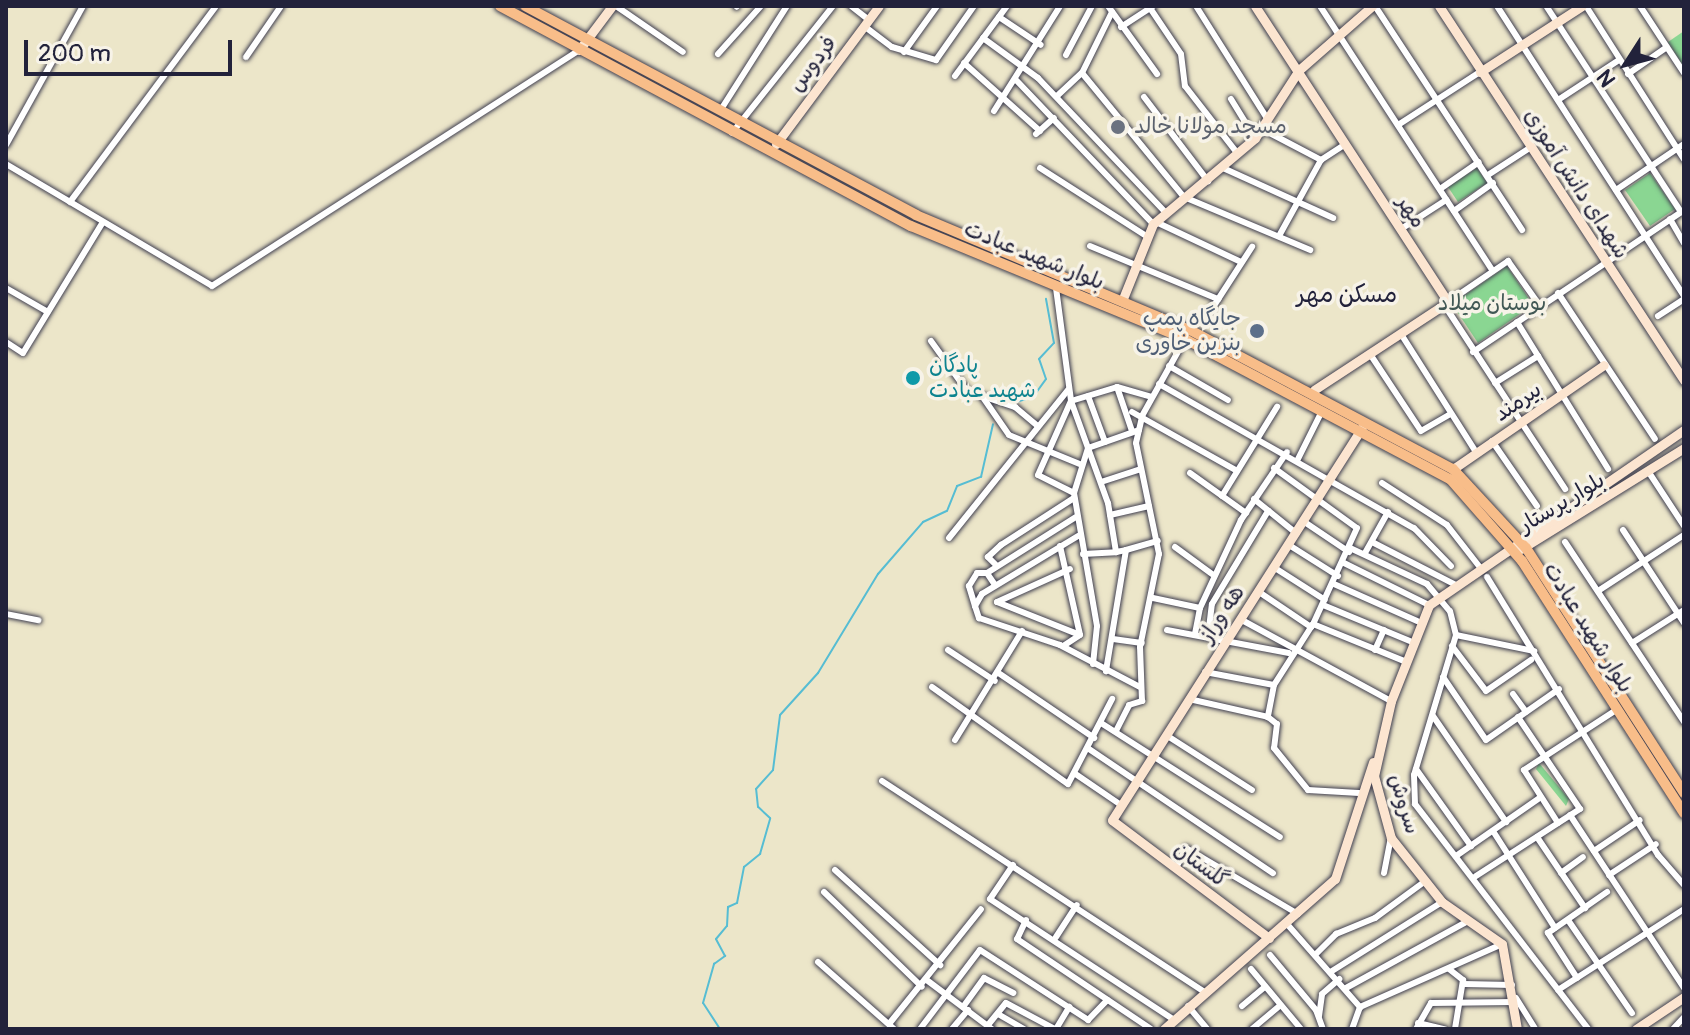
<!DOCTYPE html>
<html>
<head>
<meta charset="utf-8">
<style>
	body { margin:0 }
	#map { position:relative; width:1690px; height:1035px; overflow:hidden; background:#ece6c9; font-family:Pangolin,"Playpen Sans Arabic",sans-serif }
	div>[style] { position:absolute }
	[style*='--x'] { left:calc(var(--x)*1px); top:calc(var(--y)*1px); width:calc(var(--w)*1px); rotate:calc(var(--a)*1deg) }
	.green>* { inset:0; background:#8ad692 }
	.stream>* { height:2px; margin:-1px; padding:0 1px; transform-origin:1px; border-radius:1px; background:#56bdd3 }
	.roads { filter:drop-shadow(0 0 2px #403f50) drop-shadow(0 0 2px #403f50) }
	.street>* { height:6px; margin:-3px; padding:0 3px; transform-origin:3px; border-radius:3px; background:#fff }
	.secondary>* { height:9px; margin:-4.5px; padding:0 4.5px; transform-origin:4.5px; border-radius:4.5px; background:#fce5d0 }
	.primary>* { height:10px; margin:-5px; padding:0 5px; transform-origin:5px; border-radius:5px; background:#f8bd89 }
	.dots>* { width:22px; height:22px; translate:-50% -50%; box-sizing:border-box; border:4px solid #f7f3e8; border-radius:50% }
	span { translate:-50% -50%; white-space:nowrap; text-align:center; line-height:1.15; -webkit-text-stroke:7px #f7f3e8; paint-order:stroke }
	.street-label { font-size:22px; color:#22223b }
	.worship-label { font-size:22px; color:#5b616d }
	.left { translate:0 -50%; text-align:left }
	.park-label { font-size:22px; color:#415855 }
	.service-label { font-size:22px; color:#4e5e75 }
	.right { translate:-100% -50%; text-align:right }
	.culture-label { font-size:22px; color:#0d838f }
	.neighbourhood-label { font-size:24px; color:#22223b }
	.frame { position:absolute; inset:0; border:8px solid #22223b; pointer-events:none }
	.north { position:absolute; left:1586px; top:24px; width:80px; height:80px; -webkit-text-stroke:6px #f7f3e8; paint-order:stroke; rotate:234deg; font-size:22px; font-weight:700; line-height:32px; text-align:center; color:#22223b }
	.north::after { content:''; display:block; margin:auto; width:28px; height:36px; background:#22223b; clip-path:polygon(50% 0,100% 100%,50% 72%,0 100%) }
	.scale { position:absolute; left:24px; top:40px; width:208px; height:36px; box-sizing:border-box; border:4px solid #22223b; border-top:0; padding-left:10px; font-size:24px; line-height:28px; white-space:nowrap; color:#22223b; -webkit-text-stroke:6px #f7f3e8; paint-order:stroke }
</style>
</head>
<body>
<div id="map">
	<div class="green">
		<div style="clip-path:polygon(1684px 31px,1684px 67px,1668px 42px)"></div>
		<div style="clip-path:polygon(1477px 168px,1487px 183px,1458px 202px,1448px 187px)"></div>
		<div style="clip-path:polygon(1650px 173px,1675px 209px,1650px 226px,1625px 190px)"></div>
		<div style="clip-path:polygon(1507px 266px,1533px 305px,1478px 343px,1452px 304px)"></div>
		<div style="clip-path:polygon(1539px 763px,1569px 799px,1566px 806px,1536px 769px)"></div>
	</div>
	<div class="stream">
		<div style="--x:1012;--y:403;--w:22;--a:-16"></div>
		<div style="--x:1033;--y:397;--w:22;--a:-54"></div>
		<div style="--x:1046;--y:379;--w:21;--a:-109"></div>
		<div style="--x:1039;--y:359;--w:22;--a:-47"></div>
		<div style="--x:1054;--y:343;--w:45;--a:-100.3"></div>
		<div style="--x:720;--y:1029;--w:31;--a:-123"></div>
		<div style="--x:703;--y:1003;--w:41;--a:-74.2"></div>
		<div style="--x:714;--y:964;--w:14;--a:-36"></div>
		<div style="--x:725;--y:956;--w:19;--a:-118"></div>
		<div style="--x:716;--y:939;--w:17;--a:-50"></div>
		<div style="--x:727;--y:926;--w:19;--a:-87"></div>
		<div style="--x:728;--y:907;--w:10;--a:-24"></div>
		<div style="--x:737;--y:903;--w:37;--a:-79"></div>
		<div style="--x:744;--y:867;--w:21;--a:-39"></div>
		<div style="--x:760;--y:854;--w:37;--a:-74"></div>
		<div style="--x:770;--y:818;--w:16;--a:-137"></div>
		<div style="--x:758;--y:807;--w:18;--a:-96"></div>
		<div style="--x:756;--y:789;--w:25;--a:-48"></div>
		<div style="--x:773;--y:770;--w:55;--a:-82.7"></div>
		<div style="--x:780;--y:715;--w:57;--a:-47.9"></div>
		<div style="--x:818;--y:673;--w:116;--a:-58.8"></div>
		<div style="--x:878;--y:574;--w:69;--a:-49.1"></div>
		<div style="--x:923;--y:522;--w:26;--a:-25"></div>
		<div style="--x:947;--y:511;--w:27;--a:-68"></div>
		<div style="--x:957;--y:486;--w:26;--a:-21"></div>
		<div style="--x:981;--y:477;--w:54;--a:-77.2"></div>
	</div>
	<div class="roads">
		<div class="street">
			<div style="--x:616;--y:6;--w:81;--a:34.5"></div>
			<div style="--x:736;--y:6;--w:1;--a:45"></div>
			<div style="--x:851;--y:6;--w:23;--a:38"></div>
			<div style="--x:1108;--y:6;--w:84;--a:54.2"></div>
			<div style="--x:1196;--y:6;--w:135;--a:57.7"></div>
			<div style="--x:1320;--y:6;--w:316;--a:56.9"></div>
			<div style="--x:1375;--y:6;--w:268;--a:56.7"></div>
			<div style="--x:1497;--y:6;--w:345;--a:57.2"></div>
			<div style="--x:1586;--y:6;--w:182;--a:57.4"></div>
			<div style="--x:1640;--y:6;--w:80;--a:56.7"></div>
			<div style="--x:1150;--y:8;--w:55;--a:56"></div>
			<div style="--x:1181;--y:54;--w:32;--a:83"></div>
			<div style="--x:1185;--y:86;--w:86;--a:52.1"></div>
			<div style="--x:999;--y:17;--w:50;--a:33.7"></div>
			<div style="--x:864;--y:26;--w:35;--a:37"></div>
			<div style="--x:892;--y:47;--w:46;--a:16.5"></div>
			<div style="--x:936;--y:60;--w:66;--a:-54.9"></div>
			<div style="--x:1121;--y:27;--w:38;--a:-33"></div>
			<div style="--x:983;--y:38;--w:68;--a:36"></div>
			<div style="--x:1038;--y:78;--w:185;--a:46.5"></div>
			<div style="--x:904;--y:52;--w:57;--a:-54.3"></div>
			<div style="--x:718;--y:54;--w:64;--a:-48.1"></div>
			<div style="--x:1066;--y:55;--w:55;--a:-62"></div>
			<div style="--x:246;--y:57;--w:62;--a:-55.5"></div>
			<div style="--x:964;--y:63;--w:102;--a:41.8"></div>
			<div style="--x:1082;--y:73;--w:161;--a:50.6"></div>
			<div style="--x:1184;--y:197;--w:137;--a:22.8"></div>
			<div style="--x:1628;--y:74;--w:47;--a:-34.7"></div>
			<div style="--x:955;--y:76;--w:87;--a:-53.4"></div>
			<div style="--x:1017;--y:81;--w:197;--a:46.4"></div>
			<div style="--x:1057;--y:96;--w:34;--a:-43"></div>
			<div style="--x:1082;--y:73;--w:68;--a:-63.8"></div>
			<div style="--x:1144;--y:97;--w:106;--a:52.7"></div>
			<div style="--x:1231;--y:99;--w:46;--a:58.4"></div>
			<div style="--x:1558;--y:100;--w:73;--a:-33.3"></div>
			<div style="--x:720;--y:111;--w:125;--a:-57.5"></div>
			<div style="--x:994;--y:111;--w:124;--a:-57.8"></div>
			<div style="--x:1398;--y:125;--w:98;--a:-32.9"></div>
			<div style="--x:1262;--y:129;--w:67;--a:27.7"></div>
			<div style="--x:732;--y:133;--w:162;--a:-51.5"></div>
			<div style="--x:1036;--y:134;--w:24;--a:-42"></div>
			<div style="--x:6;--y:145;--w:159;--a:-61"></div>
			<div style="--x:6;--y:164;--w:239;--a:30.6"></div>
			<div style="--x:212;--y:286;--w:436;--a:-32.7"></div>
			<div style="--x:1040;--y:168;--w:128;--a:32.6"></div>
			<div style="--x:1223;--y:168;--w:121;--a:24.4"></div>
			<div style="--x:1488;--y:175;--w:51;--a:-33.1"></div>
			<div style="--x:1440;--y:189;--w:47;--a:-34.7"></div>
			<div style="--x:1616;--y:190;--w:82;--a:-34.1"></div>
			<div style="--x:70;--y:202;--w:244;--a:-53.3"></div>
			<div style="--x:1454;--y:211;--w:48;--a:-35.7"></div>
			<div style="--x:1670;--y:219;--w:28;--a:60"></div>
			<div style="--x:1156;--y:222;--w:94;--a:25.2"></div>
			<div style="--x:1401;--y:229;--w:54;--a:-32.8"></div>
			<div style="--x:1279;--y:236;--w:87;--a:-61.1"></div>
			<div style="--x:1321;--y:160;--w:27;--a:-33"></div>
			<div style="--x:1090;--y:246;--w:139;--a:22.5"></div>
			<div style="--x:6;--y:288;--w:48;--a:29.7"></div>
			<div style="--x:1056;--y:288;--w:114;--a:82.4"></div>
			<div style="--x:1071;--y:401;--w:109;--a:70.1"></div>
			<div style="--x:1108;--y:503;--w:50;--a:80.7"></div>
			<div style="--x:1116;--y:552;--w:10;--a:-11"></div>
			<div style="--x:1126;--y:550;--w:123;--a:99.4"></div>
			<div style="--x:1558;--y:293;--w:175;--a:56.4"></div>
			<div style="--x:1448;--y:302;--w:73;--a:-34.3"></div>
			<div style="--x:1508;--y:261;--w:55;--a:54.6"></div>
			<div style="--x:1445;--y:306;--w:219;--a:56.7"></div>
			<div style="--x:1658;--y:316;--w:31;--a:-33"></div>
			<div style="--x:1206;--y:318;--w:85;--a:-57.1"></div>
			<div style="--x:1517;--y:322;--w:173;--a:58.2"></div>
			<div style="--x:1401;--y:334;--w:140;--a:57.6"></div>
			<div style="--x:931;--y:341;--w:62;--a:54.2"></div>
			<div style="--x:967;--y:391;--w:51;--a:18.4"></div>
			<div style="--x:1015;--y:407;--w:30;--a:40"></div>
			<div style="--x:6;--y:342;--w:20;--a:33"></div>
			<div style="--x:23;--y:353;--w:153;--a:-58.6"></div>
			<div style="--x:1473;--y:352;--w:251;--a:-33.9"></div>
			<div style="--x:1681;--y:212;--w:246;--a:-123.2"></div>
			<div style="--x:1370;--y:354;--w:92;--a:56.5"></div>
			<div style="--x:1421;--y:431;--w:34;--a:-30"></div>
			<div style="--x:1169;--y:366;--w:68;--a:30"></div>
			<div style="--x:1495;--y:383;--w:51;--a:-32.1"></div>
			<div style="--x:1159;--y:384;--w:293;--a:29.5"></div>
			<div style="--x:1414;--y:528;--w:53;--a:45.8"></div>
			<div style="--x:1117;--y:387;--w:46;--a:71.2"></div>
			<div style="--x:982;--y:396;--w:47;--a:55.3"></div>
			<div style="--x:1009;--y:435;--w:79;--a:22.3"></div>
			<div style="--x:1088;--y:396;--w:49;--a:69.7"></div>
			<div style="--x:1132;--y:412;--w:120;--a:29.3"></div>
			<div style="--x:1492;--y:441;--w:79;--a:55.3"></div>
			<div style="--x:1298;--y:459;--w:54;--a:-63.4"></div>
			<div style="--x:1274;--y:468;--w:102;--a:35.9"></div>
			<div style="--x:1357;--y:528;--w:106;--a:114.6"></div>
			<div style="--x:1313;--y:624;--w:72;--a:122.6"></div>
			<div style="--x:1274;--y:685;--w:33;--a:101"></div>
			<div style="--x:1268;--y:717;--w:11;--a:38"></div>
			<div style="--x:1277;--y:724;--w:24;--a:97"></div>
			<div style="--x:1274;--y:748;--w:54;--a:51"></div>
			<div style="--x:1308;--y:790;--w:51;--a:3.4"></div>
			<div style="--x:1648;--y:471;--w:66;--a:56.8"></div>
			<div style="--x:1190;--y:473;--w:69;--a:35.5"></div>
			<div style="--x:1101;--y:482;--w:40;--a:-18"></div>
			<div style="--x:1382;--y:483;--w:77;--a:32.9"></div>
			<div style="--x:1447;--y:525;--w:57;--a:52.1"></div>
			<div style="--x:1074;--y:493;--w:40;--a:-153.4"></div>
			<div style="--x:1038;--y:475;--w:81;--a:-66"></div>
			<div style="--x:1071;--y:401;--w:48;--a:-16.9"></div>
			<div style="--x:1117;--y:387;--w:35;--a:16"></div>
			<div style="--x:1222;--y:496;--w:105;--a:-58.3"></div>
			<div style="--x:1254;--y:499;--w:55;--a:39.1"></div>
			<div style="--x:1110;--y:515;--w:40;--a:-13"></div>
			<div style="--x:1306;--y:523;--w:52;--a:34"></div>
			<div style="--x:1623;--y:530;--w:111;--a:56.7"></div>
			<div style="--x:1078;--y:536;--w:112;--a:148.9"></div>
			<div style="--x:982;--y:594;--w:14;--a:120"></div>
			<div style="--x:975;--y:606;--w:13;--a:72"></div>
			<div style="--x:979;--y:618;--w:85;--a:18.4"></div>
			<div style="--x:1060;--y:645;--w:90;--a:27.7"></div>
			<div style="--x:949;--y:538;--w:190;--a:-51.2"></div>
			<div style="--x:1372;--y:542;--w:94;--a:27.1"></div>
			<div style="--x:1565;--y:542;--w:216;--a:56.5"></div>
			<div style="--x:1289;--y:545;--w:58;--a:32.3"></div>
			<div style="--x:1060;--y:546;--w:91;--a:77.3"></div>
			<div style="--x:1080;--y:635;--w:20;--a:147"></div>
			<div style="--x:1175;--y:547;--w:46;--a:36.1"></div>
			<div style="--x:1350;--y:548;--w:85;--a:25.1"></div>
			<div style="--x:1427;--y:584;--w:35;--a:50"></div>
			<div style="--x:1450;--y:611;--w:25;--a:76"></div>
			<div style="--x:1456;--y:635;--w:146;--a:106.7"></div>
			<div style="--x:1414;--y:775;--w:29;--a:88"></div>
			<div style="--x:1415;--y:804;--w:284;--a:52.4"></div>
			<div style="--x:1126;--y:550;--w:33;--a:-16"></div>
			<div style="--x:1365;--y:553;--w:47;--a:-60.7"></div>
			<div style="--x:1083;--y:554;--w:33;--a:-3"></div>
			<div style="--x:1344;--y:563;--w:95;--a:26.3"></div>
			<div style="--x:997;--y:566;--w:13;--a:-135"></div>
			<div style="--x:988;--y:557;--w:18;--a:-43"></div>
			<div style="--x:1001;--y:545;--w:87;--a:-32.8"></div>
			<div style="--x:1275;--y:568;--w:59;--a:32.6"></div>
			<div style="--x:1487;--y:577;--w:326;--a:58.4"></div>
			<div style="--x:1658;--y:855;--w:40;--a:49"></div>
			<div style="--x:1334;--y:584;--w:91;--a:24"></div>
			<div style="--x:995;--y:585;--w:14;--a:-124"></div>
			<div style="--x:987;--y:573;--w:105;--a:-32.2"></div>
			<div style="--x:1598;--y:591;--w:103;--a:-33.1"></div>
			<div style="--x:1259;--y:592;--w:63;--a:33.9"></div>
			<div style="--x:1153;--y:598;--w:48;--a:12"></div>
			<div style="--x:1200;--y:608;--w:26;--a:101"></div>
			<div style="--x:997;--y:602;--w:89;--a:21.7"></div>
			<div style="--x:997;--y:602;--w:80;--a:-24.3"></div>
			<div style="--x:1323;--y:605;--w:94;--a:22.5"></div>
			<div style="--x:975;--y:606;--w:21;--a:-107"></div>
			<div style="--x:969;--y:586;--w:15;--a:-58"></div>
			<div style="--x:977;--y:573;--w:10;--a:0"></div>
			<div style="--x:1200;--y:608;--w:97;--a:-65"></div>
			<div style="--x:1241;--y:520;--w:82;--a:-55.9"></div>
			<div style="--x:6;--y:614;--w:33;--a:11"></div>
			<div style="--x:1240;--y:619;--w:172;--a:28.5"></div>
			<div style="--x:1313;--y:624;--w:98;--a:22.1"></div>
			<div style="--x:1167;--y:630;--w:124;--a:10.7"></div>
			<div style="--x:1456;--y:635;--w:80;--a:11.6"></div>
			<div style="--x:1208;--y:636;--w:32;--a:-83"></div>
			<div style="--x:1212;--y:604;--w:109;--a:-58.9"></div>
			<div style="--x:1113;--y:639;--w:29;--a:8"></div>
			<div style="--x:1632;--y:643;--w:62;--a:-32.4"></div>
			<div style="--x:1452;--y:646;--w:56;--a:52.9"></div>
			<div style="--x:1486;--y:691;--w:55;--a:-34.6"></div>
			<div style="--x:948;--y:650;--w:56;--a:33.4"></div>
			<div style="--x:1375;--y:650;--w:22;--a:-66"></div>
			<div style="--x:1093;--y:664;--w:38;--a:-84"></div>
			<div style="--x:1097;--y:626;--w:135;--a:-99.8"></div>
			<div style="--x:1074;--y:493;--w:47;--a:-72.7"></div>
			<div style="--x:1088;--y:448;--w:54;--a:-19.4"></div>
			<div style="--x:1205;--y:672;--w:70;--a:10.7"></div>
			<div style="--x:1000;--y:674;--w:114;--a:34.2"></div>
			<div style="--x:1443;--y:677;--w:76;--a:55.7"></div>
			<div style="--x:1486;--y:740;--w:89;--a:-34.9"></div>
			<div style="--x:932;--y:687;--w:167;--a:35.5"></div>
			<div style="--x:1068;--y:784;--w:96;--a:-62.6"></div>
			<div style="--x:1513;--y:694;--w:22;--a:54"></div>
			<div style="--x:1189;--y:699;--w:81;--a:12.8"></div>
			<div style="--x:1433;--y:716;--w:129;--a:55.4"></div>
			<div style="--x:1101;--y:723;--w:212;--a:32.5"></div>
			<div style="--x:1116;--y:731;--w:29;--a:-63"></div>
			<div style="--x:1129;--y:705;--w:14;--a:-17"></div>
			<div style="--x:1142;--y:701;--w:54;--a:-92.1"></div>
			<div style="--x:1140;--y:647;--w:95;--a:-78.5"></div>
			<div style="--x:1159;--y:554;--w:113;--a:-101.7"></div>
			<div style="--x:1136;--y:443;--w:28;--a:-77"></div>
			<div style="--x:1142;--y:416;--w:88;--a:-60.8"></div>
			<div style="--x:1166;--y:735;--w:102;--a:32.6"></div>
			<div style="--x:955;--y:740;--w:128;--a:-58.4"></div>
			<div style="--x:1089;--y:749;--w:222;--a:34"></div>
			<div style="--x:1416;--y:769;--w:95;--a:54.5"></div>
			<div style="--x:1077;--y:775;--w:53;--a:34.3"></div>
			<div style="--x:882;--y:781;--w:385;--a:33.2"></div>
			<div style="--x:1570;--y:815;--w:207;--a:56.6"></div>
			<div style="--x:1558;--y:823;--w:63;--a:-122.7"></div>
			<div style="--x:1524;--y:770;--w:110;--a:-33.1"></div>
			<div style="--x:1493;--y:831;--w:115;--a:57.4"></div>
			<div style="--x:1537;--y:837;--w:86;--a:55.9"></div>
			<div style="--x:1594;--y:851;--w:55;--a:-34"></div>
			<div style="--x:1456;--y:856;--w:103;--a:-34.8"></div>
			<div style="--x:1013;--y:865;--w:41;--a:124.1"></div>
			<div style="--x:990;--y:899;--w:220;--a:33.3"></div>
			<div style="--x:1176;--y:868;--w:22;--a:-63"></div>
			<div style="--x:1186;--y:848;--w:130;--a:30.5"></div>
			<div style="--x:835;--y:870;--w:142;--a:42.1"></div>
			<div style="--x:1384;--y:873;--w:36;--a:-79"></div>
			<div style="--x:1561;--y:873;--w:27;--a:-36"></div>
			<div style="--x:1609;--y:875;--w:56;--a:-33.4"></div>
			<div style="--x:1476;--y:876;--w:124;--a:-32.8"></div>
			<div style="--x:1580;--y:809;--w:111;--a:-124"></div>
			<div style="--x:824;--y:892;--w:136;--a:44.1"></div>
			<div style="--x:1026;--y:920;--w:21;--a:115"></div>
			<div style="--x:1017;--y:939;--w:161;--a:33.9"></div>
			<div style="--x:1568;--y:920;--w:113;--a:55.5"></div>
			<div style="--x:1287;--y:924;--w:111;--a:48.7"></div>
			<div style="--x:1056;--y:937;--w:38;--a:-57"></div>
			<div style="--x:1270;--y:955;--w:72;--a:50.1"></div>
			<div style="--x:1316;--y:1010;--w:20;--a:70"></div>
			<div style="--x:1315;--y:955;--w:30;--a:-45"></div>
			<div style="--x:1336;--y:934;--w:42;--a:-22.3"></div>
			<div style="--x:1375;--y:918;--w:61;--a:-36.3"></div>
			<div style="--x:818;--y:962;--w:101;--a:41.4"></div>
			<div style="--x:1251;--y:969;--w:78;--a:50.2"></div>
			<div style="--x:1449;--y:969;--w:18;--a:38"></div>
			<div style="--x:1463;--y:980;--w:50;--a:99.3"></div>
			<div style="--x:1332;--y:971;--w:130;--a:-32.1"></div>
			<div style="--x:1577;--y:978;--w:54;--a:-122.8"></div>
			<div style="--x:1548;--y:933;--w:72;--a:-34.8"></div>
			<div style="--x:928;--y:981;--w:80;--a:36.9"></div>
			<div style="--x:1464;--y:984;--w:48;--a:1.2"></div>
			<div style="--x:1346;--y:988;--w:139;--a:-28.8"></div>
			<div style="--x:1558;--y:990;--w:150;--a:-32.7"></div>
			<div style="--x:1516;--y:998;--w:36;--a:58"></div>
			<div style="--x:1188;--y:1006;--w:30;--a:50"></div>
			<div style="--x:1242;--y:1006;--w:30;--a:-40"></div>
			<div style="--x:963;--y:1007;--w:36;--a:-54"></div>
			<div style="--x:984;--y:978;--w:33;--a:27"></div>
			<div style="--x:998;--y:1014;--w:30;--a:30"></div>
			<div style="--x:1319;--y:1016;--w:22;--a:-82"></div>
			<div style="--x:1322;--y:994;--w:23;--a:-41"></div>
			<div style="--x:1418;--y:1023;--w:28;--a:13"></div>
			<div style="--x:889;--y:1024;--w:147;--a:-51.3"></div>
			<div style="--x:988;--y:1025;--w:28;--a:-51"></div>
			<div style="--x:1006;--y:1003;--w:55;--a:28"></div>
			<div style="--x:920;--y:1029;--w:99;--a:-52.8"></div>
			<div style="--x:980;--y:950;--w:129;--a:32.9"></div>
			<div style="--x:1088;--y:1020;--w:28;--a:-46"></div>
			<div style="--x:952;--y:1029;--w:25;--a:-50"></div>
			<div style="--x:1056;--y:1029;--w:26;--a:-59"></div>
			<div style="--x:1252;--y:1029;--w:35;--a:-40"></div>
			<div style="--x:1352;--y:1029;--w:23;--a:-70"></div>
			<div style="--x:1360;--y:1007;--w:155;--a:-23.9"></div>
			<div style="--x:1416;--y:1029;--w:30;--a:-60"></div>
			<div style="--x:1431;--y:1003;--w:84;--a:-0.7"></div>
			<div style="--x:1673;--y:1029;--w:16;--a:-47"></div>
		</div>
		<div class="secondary">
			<div style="--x:1255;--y:6;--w:353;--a:56.9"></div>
			<div style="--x:1448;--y:302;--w:160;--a:146.7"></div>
			<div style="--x:1439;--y:6;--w:448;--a:56.8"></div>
			<div style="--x:579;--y:50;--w:55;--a:-53.1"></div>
			<div style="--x:1480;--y:72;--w:121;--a:-32.9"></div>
			<div style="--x:776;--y:144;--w:172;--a:-53.3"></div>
			<div style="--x:1122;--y:301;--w:83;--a:-68.1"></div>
			<div style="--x:1153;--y:224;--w:133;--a:-40.1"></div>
			<div style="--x:1255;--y:138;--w:81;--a:-57.1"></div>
			<div style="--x:1299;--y:70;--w:97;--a:-41.2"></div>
			<div style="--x:1453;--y:469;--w:183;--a:-34.6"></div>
			<div style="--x:1521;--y:549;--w:192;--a:-31.8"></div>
			<div style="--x:1269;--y:938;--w:196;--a:-143.1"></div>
			<div style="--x:1112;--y:820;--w:465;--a:-57.5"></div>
			<div style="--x:1164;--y:1029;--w:227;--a:-41.3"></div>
			<div style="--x:1335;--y:879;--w:123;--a:-72"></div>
			<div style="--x:1517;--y:1029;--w:86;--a:-100"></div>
			<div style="--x:1502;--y:944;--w:73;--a:-145"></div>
			<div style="--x:1442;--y:902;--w:82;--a:-128.6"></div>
			<div style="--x:1391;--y:838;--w:64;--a:-105.3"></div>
			<div style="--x:1374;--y:776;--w:77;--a:-77.2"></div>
			<div style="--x:1391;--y:701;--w:103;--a:-68.4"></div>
			<div style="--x:1429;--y:605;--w:309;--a:-34.5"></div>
			<div style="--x:1636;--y:1029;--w:58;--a:-33.7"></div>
		</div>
		<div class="primary">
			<div style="--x:500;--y:6;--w:466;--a:28.2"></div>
			<div style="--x:911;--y:226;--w:296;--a:22.4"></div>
			<div style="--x:1185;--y:339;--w:301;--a:27.9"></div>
			<div style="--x:1451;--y:480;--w:108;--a:48.8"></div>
			<div style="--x:1522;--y:561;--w:300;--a:57.3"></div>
			<div style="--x:525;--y:6;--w:443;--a:28.1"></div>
			<div style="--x:916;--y:215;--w:297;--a:22.8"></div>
			<div style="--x:1190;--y:330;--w:297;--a:27.9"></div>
			<div style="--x:1453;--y:469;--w:108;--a:47.3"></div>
			<div style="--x:1526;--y:548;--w:292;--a:57.2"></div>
		</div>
	</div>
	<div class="dots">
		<div style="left:1118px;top:127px;background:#6b7280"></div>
		<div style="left:1257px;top:331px;background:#5c6f8a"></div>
		<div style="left:913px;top:378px;background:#0f9aa8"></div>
	</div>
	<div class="street-label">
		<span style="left:813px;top:64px;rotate:-53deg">فردوس</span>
		<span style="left:1576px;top:184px;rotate:57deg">شهدای دانش آموزی</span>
		<span style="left:1411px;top:212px;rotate:57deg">مهر</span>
		<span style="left:1034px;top:256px;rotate:22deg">بلوار شهید عبادت</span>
		<span style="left:1518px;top:402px;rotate:-34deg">بیرمند</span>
		<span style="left:1562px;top:503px;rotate:-31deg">بلوار پرستار</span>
		<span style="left:1222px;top:614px;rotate:-56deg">هه وراز</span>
		<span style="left:1588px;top:628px;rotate:58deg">بلوار شهید عبادت</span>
		<span style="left:1404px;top:804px;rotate:73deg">سروش</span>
		<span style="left:1201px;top:865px;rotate:37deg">گلستان</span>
	</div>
	<div class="worship-label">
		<span class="left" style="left:1134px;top:127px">مسجد مولانا خالد</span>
	</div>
	<div class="park-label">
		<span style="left:1492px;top:304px">بوستان میلاد</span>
	</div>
	<div class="service-label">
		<span class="right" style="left:1241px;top:331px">جایگاه پمپ<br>بنزین خاوری</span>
	</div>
	<div class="culture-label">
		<span class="left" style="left:929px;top:378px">پادگان<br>شهید عبادت</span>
	</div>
	<div class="neighbourhood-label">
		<span style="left:1347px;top:295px">مسکن مهر</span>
	</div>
	<div class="frame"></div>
	<div class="north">N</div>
	<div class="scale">200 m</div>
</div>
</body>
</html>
